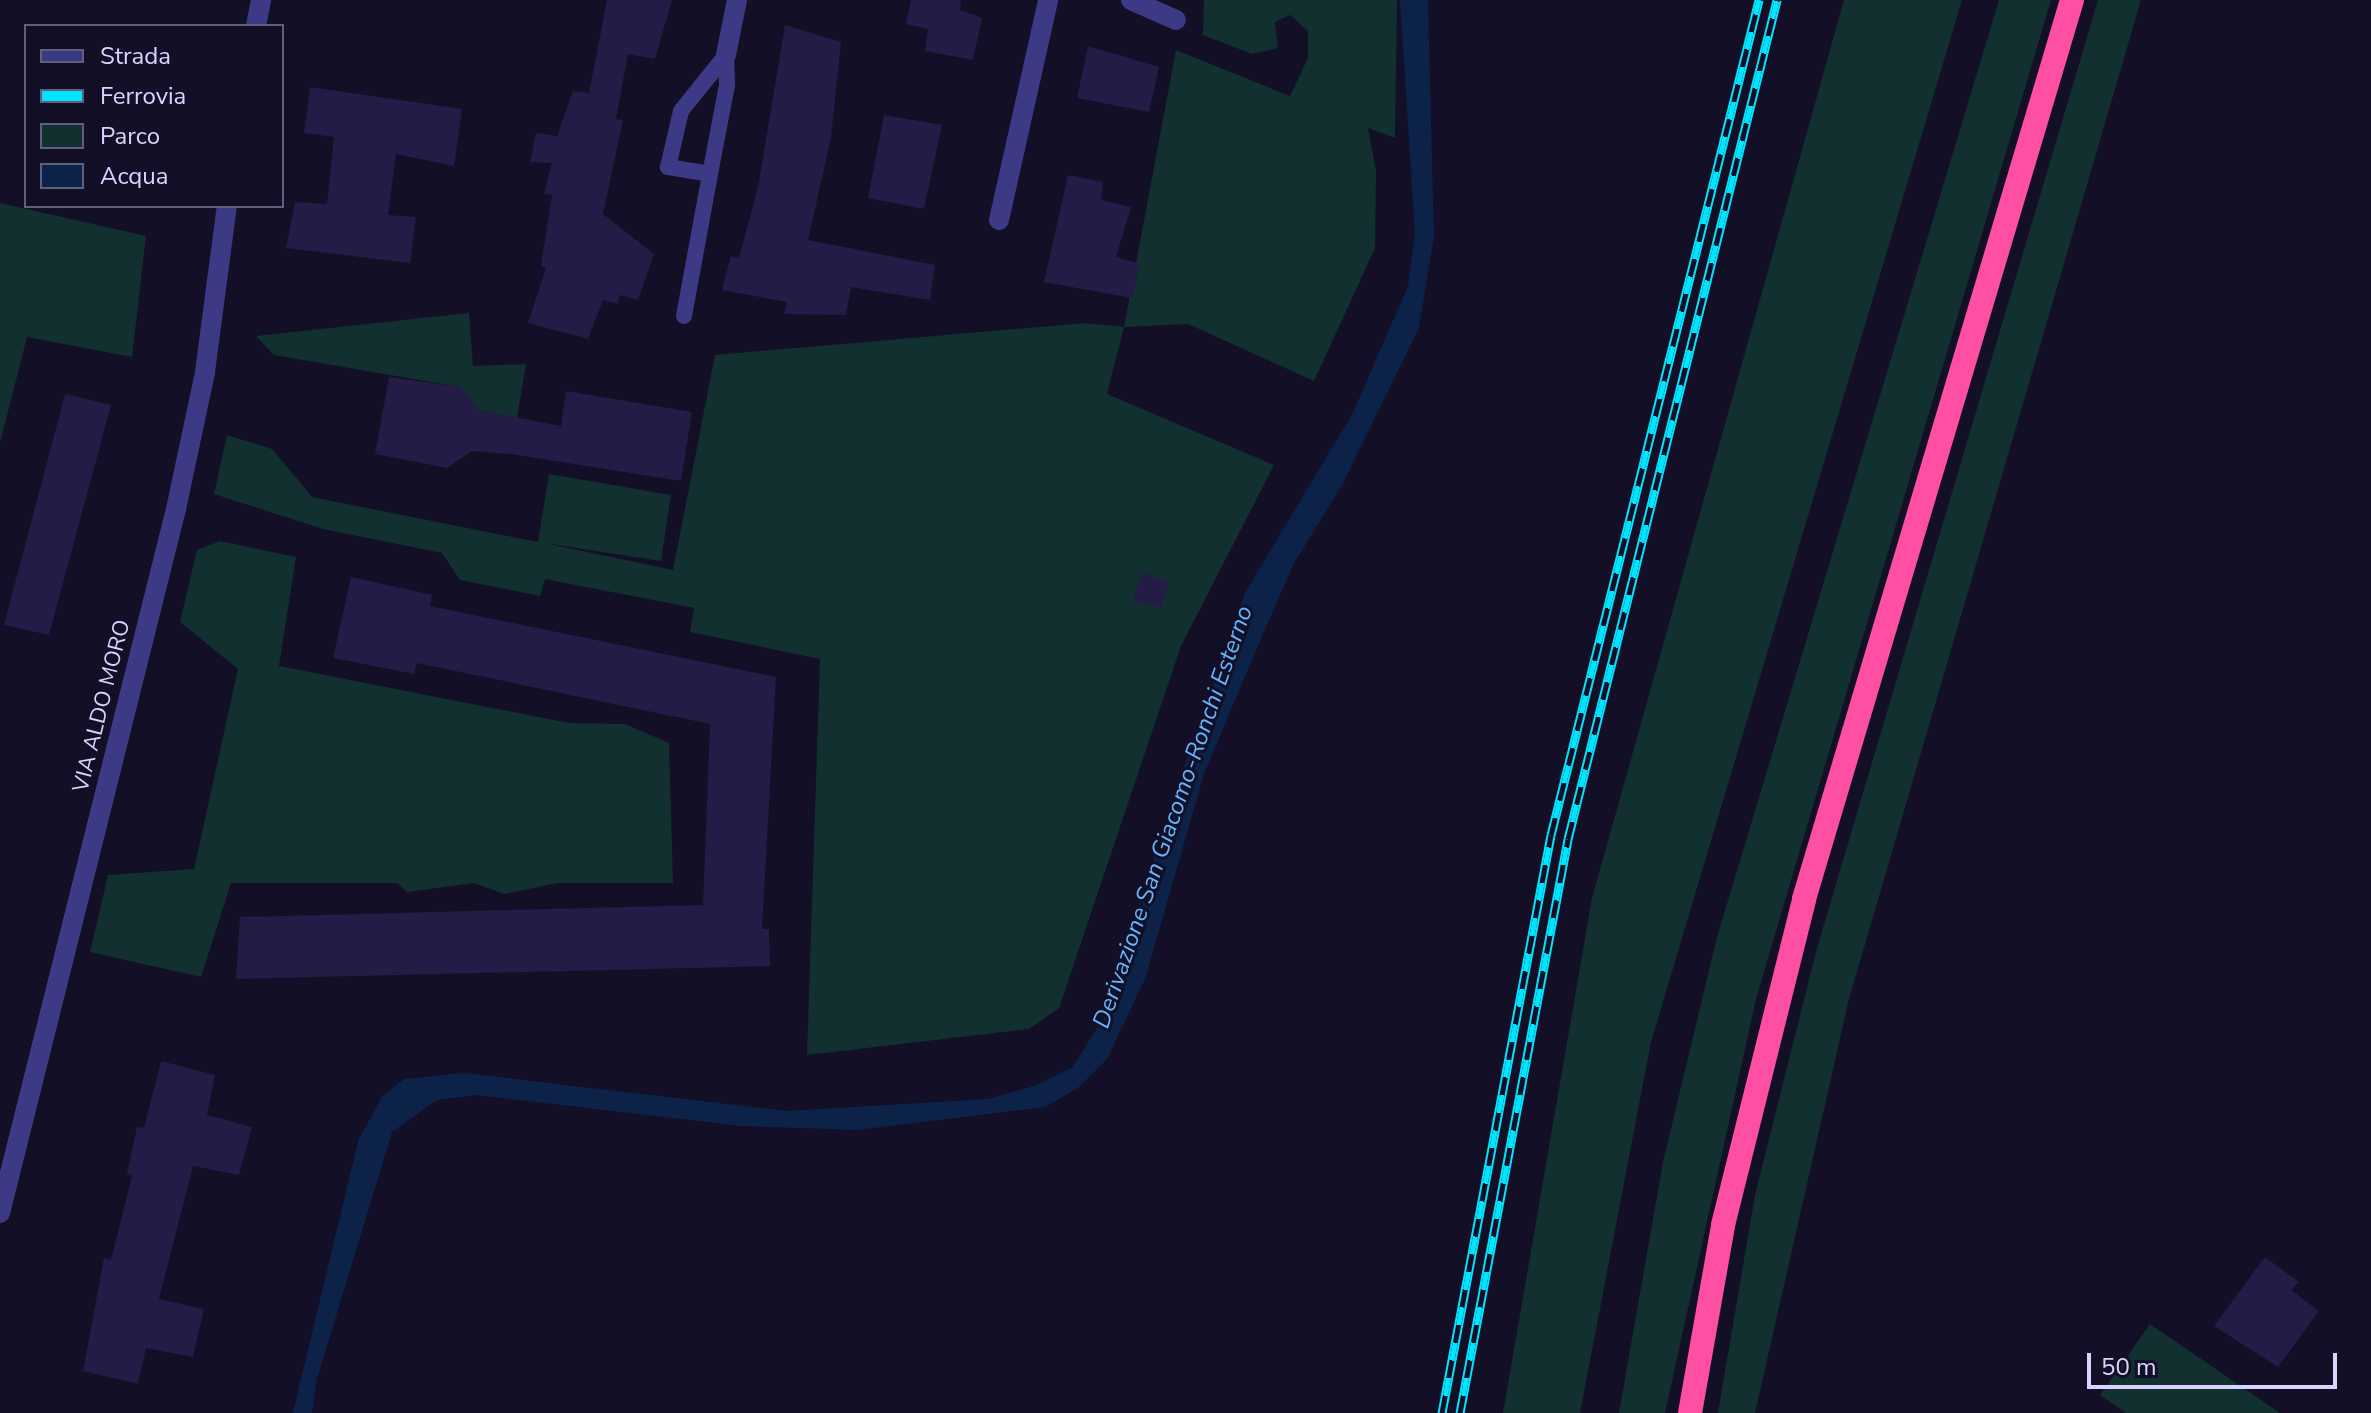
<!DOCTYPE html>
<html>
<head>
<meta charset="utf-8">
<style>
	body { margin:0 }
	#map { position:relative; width:2371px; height:1413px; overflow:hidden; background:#130f26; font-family:"Nunito Sans",sans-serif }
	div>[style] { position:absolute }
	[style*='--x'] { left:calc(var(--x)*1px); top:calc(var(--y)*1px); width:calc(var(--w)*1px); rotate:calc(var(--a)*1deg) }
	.green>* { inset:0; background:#12302f }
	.water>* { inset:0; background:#0c2248 }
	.stream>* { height:10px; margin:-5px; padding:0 5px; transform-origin:5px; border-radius:5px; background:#0c2248 }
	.building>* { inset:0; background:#241b47 }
	.lane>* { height:16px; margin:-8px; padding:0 8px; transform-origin:8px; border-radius:8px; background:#3d3a85 }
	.street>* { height:20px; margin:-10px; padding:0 10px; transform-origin:10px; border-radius:10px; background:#3d3a85 }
	.highway>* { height:24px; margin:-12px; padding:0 12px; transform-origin:12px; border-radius:12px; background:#ff4fa3 }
	.rail>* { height:9px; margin-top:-4.5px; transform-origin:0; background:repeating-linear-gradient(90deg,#130f26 0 18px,#00e5ff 0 36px); box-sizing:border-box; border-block:2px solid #00e5ff }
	span { translate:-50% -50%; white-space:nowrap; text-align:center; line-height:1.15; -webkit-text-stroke:6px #130f26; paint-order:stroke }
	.street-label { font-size:22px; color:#d9d4ff }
	.water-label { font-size:24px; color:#62b6ff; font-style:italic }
	.legend { position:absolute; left:24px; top:24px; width:260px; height:184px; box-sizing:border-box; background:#130f26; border:2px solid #625e7d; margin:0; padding:10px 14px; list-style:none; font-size:24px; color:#d9d4ff }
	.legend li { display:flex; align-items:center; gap:16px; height:40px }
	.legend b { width:40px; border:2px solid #625e7d }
	.scale { position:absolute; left:2087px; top:1353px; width:250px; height:36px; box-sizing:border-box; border:4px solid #d9d4ff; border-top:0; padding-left:10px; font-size:24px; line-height:28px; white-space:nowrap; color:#d9d4ff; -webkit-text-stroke:6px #130f26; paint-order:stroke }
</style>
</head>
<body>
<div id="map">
	<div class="green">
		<div style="clip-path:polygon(1204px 0,1397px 0,1395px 138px,1368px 128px,1376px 171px,1375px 248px,1314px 381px,1188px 324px,1124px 327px,1107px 394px,1274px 465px,1181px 646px,1059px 1008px,1029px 1029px,807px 1055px,820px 659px,690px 632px,694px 608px,545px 579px,540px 596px,460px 580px,442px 553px,323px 529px,214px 494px,227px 435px,272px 449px,312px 497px,538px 542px,549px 474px,671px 495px,661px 561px,544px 543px,673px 570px,715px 355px,1085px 323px,1124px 327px,1176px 50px,1290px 96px,1308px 58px,1308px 31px,1290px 15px,1275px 22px,1278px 48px,1252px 54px,1203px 35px)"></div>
		<div style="clip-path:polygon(1844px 0,1962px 0,1651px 1042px,1580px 1413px,1503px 1413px,1592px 898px)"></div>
		<div style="clip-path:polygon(1999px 0,2051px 0,1756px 999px,1665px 1413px,1619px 1413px,1663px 1162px,1717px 937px)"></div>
		<div style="clip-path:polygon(2098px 0,2141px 0,1849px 999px,1755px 1413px,1718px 1413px,1755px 1195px,1817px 948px)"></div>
		<div style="clip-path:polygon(0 203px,146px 236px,132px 357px,27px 337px,0 443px)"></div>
		<div style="clip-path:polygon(469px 313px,473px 366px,526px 364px,517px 418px,478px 410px,460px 387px,274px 355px,256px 336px)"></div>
		<div style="clip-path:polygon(220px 541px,296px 557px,279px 666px,569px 723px,625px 724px,669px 743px,673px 883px,557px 883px,504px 894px,474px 883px,407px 892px,398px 883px,231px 883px,201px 977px,90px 952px,108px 875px,194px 869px,238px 669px,180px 622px,197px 550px)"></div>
		<div style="clip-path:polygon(2150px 1324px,2280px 1413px,2126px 1413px,2100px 1395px)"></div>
	</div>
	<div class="water">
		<div style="clip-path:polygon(1405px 0,1428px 0,1434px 237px,1419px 328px,1341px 487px,1293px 565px,1254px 655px,1204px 774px,1145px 979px,1107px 1059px,1078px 1088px,1045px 1107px,857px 1130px,741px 1126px,477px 1095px,437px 1100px,392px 1132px,317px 1379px,312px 1413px,298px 1413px,363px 1142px,386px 1100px,406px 1084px,464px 1078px,787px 1116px,887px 1114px,989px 1104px,1076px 1070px,1108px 1020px,1250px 594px,1357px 416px,1413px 287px,1420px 233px)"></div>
	</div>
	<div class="stream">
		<div style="--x:1218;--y:686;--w:97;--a:-70.8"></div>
		<div style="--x:1250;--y:594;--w:208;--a:-59"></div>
		<div style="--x:1357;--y:416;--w:141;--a:-66.5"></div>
		<div style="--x:1413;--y:287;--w:54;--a:-82.6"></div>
		<div style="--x:1420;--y:233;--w:233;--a:-93.7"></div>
		<div style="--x:1182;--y:788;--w:84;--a:-70.5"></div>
		<div style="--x:298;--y:1413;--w:279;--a:-76.5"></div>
		<div style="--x:363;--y:1142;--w:48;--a:-61.3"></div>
		<div style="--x:386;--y:1100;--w:26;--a:-39"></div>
		<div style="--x:406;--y:1084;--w:58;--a:-5.9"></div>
		<div style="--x:464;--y:1078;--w:325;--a:6.7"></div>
		<div style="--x:787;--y:1116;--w:202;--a:-3.4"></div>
		<div style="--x:989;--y:1104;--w:51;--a:-15.9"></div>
		<div style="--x:1038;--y:1090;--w:42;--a:-26.6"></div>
		<div style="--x:1076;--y:1071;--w:60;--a:-57.9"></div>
		<div style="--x:1108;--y:1020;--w:216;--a:-72.5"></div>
	</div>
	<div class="building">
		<div style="clip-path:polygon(607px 0,672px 0,655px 59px,628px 54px,616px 119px,623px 120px,603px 214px,654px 254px,638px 300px,620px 295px,618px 304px,603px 300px,588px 339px,528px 323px,546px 268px,541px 266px,552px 195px,544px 194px,552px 163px,530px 162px,536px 133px,557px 136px,573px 91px,589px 93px)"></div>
		<div style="clip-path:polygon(911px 0,961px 0,960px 10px,982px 18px,973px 60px,925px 51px,928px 29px,906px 24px)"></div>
		<div style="clip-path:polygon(785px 25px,841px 42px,831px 138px,808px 240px,935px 265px,930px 300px,851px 287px,846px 315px,784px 314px,787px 302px,722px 290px,731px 256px,739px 258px,758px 187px)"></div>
		<div style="clip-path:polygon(1088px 46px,1159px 67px,1149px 112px,1077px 98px)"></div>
		<div style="clip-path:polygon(310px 87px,462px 109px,454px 166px,396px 154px,388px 215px,416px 217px,410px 263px,286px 248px,295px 202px,327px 204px,334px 137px,304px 133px)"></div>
		<div style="clip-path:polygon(884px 115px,942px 125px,924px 209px,868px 198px)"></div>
		<div style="clip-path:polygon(1068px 175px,1103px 182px,1101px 200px,1131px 207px,1116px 257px,1140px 264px,1132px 298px,1044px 282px)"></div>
		<div style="clip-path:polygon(389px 377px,461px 387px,478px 410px,561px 426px,566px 391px,692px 412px,681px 481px,511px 454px,472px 451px,447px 468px,375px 454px)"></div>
		<div style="clip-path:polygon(65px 394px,111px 405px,49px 635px,4px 625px)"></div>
		<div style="clip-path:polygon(1142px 573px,1169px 582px,1161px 607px,1133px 601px)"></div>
		<div style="clip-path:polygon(351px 577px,432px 595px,430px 606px,776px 677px,762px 929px,769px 929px,770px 966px,236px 979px,240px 917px,703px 905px,710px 724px,417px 663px,414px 674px,333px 658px)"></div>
		<div style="clip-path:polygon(161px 1061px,215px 1075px,207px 1115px,252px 1127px,239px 1175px,193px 1166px,159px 1299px,204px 1309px,193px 1357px,146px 1348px,138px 1384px,83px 1371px,104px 1258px,111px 1260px,132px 1176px,127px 1174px,137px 1127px,144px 1128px)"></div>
		<div style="clip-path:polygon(2265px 1257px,2299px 1282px,2291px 1290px,2319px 1311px,2278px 1367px,2214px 1326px)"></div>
	</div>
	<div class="lane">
		<div style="--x:726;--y:55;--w:30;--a:88"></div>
		<div style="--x:727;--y:85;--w:91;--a:100.8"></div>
		<div style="--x:710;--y:174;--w:43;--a:-170.5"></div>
		<div style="--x:668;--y:167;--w:57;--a:-76.9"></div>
		<div style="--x:681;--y:111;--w:72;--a:-51.2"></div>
		<div style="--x:684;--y:316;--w:144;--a:-79.6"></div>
	</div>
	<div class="street">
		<div style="--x:1131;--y:0;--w:49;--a:24"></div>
		<div style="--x:256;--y:26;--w:26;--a:-79"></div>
		<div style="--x:726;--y:55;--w:56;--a:-78.7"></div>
		<div style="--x:999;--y:220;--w:225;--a:-77.4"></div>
		<div style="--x:0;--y:1213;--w:726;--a:-75.96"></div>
		<div style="--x:176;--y:509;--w:140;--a:-78"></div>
		<div style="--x:205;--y:372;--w:167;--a:-82.5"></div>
	</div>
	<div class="highway">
		<div style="--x:1690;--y:1413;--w:191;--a:-80"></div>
		<div style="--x:1723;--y:1225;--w:336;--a:-76"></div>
		<div style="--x:1804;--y:899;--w:938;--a:-73.4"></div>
	</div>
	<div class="rail">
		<div style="--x:1442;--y:1413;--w:588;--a:-79.32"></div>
		<div style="--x:1551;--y:835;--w:861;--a:-76.01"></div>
		<div style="--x:1460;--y:1413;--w:584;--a:-79.34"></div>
		<div style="--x:1568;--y:839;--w:865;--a:-76.01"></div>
	</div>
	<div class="street-label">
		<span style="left:102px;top:706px;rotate:-76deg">VIA ALDO MORO</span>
	</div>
	<div class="water-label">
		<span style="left:1173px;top:817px;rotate:-71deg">Derivazione San Giacomo-Ronchi Esterno</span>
	</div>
	<ul class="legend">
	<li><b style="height:10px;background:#3d3a85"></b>Strada</li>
	<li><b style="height:10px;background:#00e5ff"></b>Ferrovia</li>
	<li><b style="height:22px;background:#12302f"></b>Parco</li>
	<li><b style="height:22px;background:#0c2248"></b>Acqua</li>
	</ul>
	<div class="scale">50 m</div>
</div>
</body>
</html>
